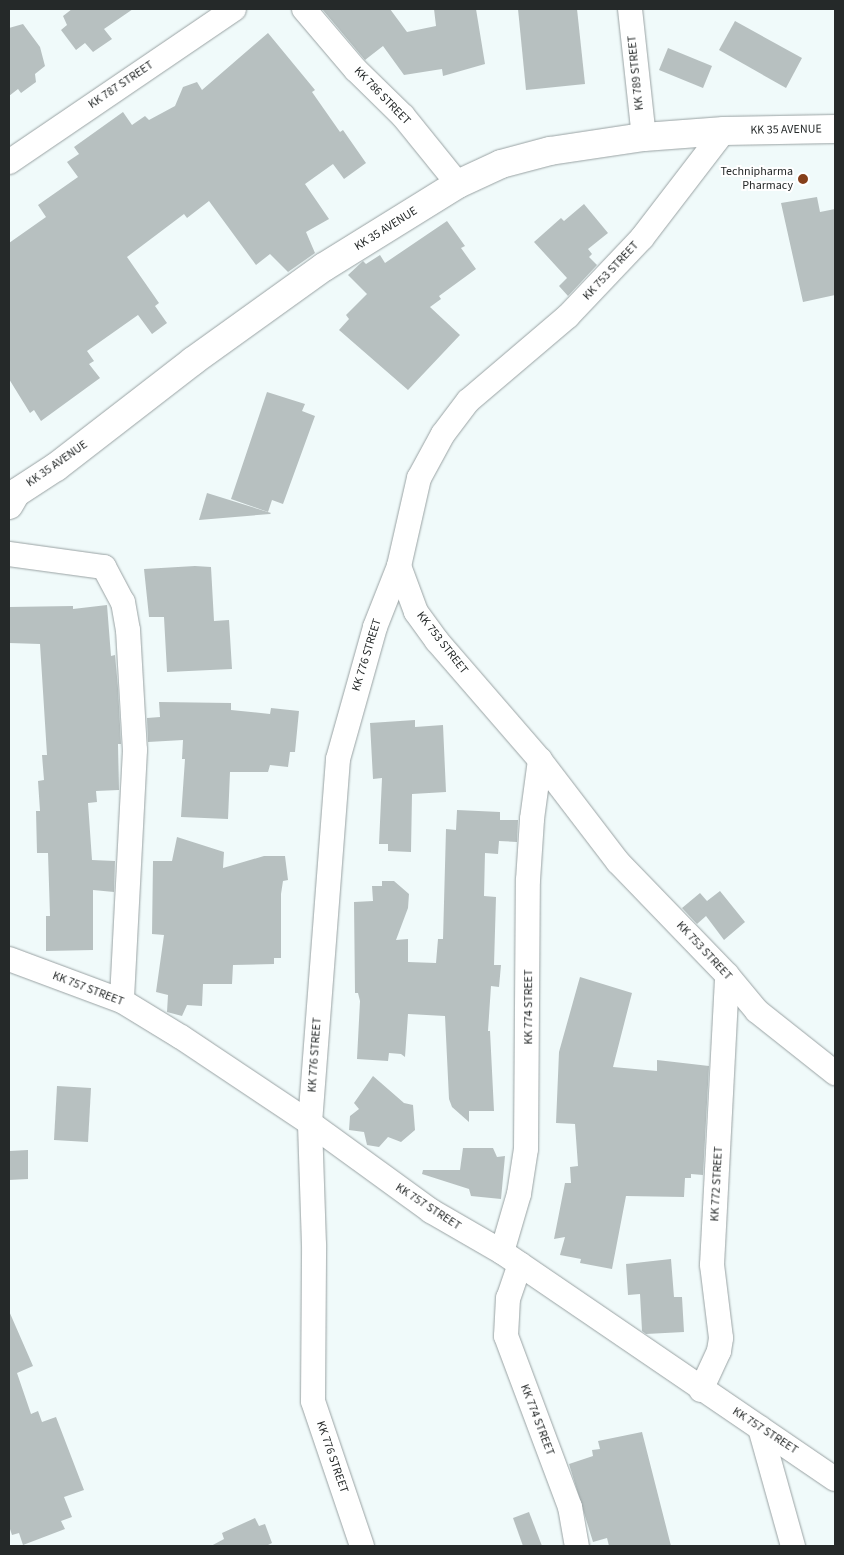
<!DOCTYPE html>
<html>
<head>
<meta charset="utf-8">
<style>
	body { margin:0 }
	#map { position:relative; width:844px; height:1555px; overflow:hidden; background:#f0fafa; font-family:"Source Sans 3",sans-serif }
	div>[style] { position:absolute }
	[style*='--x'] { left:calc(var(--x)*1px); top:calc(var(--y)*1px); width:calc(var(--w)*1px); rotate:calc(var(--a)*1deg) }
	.building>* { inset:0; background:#b7c0c0 }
	.roads { filter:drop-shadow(0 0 1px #99a2a3) drop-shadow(0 0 1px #99a2a3) }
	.street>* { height:24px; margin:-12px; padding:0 12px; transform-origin:12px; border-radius:12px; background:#fff }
	.secondary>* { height:28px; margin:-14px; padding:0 14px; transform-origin:14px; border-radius:14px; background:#fff }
	.dots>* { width:14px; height:14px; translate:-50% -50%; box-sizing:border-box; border:2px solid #fff; border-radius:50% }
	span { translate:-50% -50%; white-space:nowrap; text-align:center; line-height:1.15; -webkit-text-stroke:4px #fff; paint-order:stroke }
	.street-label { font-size:12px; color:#252929 }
	.poi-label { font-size:12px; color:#252929 }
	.right { translate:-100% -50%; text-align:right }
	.frame { position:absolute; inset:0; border:10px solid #252929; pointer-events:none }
</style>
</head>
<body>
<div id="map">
	<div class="building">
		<div style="clip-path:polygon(72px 9px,133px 9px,104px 29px,112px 39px,93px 52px,85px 43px,76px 50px,61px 30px,67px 25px,63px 16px)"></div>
		<div style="clip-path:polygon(322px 9px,390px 9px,407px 32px,436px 26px,434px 9px,476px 9px,485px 64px,443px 76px,442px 69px,404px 75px,383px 46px,365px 60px)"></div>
		<div style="clip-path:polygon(518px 9px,577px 9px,585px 84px,526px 90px)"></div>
		<div style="clip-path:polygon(735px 21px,802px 58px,786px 88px,719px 50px)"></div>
		<div style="clip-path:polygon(23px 24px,40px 47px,45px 66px,35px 74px,36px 82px,21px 93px,18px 89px,9px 96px,9px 28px)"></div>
		<div style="clip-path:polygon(268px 33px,315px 90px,312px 92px,340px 132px,343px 130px,366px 163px,344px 179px,333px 164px,305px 184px,329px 219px,306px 232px,315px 253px,288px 272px,270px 254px,256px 265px,209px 201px,187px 218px,184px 214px,127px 257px,159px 303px,155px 306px,167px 323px,152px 334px,138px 315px,87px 351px,94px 361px,89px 364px,100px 378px,41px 421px,34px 410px,30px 413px,9px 379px,9px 243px,46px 217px,38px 205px,78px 177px,67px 162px,79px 154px,74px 147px,123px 112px,132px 125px,145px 116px,149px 120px,175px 106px,183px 87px,197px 82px,202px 90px)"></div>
		<div style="clip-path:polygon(668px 48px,712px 66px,703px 88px,659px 70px)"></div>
		<div style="clip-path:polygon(817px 197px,820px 212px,835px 209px,835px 295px,803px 302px,781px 203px)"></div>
		<div style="clip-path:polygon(584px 204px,608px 233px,588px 249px,592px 254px,589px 257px,597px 265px,568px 296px,559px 286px,567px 278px,534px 242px,561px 218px,564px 221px)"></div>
		<div style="clip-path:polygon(447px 221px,465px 246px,461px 248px,476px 269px,439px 296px,441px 299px,430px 307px,460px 335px,408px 390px,339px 330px,349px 319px,346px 315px,367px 294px,348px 275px,363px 261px,366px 264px,380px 255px,385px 263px)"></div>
		<div style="clip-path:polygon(267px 392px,305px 404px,302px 411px,315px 416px,283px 504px,272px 500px,268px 512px,231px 499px)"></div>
		<div style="clip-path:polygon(207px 493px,271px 513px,270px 514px,199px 520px)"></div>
		<div style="clip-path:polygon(195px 566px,211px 567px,214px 621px,229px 620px,232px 669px,167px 672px,164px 617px,149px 617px,144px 569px)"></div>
		<div style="clip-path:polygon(107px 605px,111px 656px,115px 655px,118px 688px,121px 744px,118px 744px,119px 790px,96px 791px,97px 802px,88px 803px,92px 860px,115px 861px,114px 892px,93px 890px,93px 950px,46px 951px,46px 916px,50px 916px,48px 853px,37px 853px,36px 811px,40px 811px,38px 781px,44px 780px,42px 755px,47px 755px,40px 644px,9px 643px,9px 607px,73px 606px,73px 609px)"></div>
		<div style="clip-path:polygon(159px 702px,231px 703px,231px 710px,270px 714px,271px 708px,299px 711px,295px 752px,290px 752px,288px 767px,270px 765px,268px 772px,230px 772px,228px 819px,181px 817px,185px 759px,182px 759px,183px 740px,148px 742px,147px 718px,160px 717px)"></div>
		<div style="clip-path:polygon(415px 720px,415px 727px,443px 725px,446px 792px,412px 794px,411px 852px,388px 851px,388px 844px,379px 844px,382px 778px,373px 779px,370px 723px)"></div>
		<div style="clip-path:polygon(457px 810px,500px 812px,500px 820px,518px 820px,517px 842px,499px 841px,498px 854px,485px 853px,484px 896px,496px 897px,494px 965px,501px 965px,499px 987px,491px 986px,488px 1031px,490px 1031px,494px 1111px,469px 1111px,469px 1122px,452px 1107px,449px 1099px,445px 1016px,408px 1014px,405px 1057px,401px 1054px,389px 1053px,388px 1061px,357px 1059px,360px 1001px,358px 993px,355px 993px,354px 902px,373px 901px,372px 886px,382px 886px,382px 881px,394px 881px,409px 894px,408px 908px,396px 940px,408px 939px,408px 962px,436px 963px,438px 939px,443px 939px,446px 829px,456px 830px)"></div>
		<div style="clip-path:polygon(177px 837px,224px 852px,223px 868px,264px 856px,285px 856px,288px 880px,283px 881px,281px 894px,281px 958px,274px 958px,274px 964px,233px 965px,232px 984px,203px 984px,202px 1006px,187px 1005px,182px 1016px,167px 1012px,168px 995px,156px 992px,164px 935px,152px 934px,153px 861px,172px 861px)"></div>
		<div style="clip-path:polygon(720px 891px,745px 922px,724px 940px,706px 916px,697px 924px,682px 908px,700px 893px,707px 901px)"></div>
		<div style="clip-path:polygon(580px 977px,632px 993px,613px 1067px,657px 1071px,657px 1060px,709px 1066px,703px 1175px,691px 1174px,691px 1178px,685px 1178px,684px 1197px,626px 1196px,612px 1269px,580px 1263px,581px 1259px,560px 1255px,565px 1237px,554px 1239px,565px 1183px,571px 1183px,570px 1167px,578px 1166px,575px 1124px,556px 1123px,559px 1052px)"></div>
		<div style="clip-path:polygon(373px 1076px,404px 1103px,413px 1105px,415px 1130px,401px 1142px,388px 1137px,379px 1147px,367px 1145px,364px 1132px,349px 1130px,350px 1116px,359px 1109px,354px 1103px)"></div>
		<div style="clip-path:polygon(57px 1086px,91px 1088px,88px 1142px,54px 1140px)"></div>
		<div style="clip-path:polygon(463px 1148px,493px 1148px,497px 1157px,505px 1156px,501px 1199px,471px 1196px,469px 1189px,422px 1174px,423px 1170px,460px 1170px)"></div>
		<div style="clip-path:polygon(28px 1150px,28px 1179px,9px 1180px,9px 1151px)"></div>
		<div style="clip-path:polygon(671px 1259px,674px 1297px,682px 1297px,684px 1332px,646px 1334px,642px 1331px,640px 1294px,628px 1295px,626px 1264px)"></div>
		<div style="clip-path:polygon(9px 1311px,33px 1366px,17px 1373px,31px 1414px,38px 1411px,42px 1422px,56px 1417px,84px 1490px,64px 1497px,72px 1517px,61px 1521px,65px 1529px,23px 1545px,19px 1533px,12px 1535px,9px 1526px)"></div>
		<div style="clip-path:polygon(642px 1432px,671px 1546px,609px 1546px,607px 1538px,593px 1542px,569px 1464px,593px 1456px,592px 1450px,600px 1449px,598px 1441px)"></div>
		<div style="clip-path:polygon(529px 1512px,542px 1546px,523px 1546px,513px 1518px)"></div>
		<div style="clip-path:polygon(255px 1518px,259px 1526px,265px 1524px,272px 1543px,266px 1546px,211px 1546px,224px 1539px,222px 1533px)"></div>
	</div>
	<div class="roads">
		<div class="street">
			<div style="--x:304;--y:9;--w:80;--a:49.6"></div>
			<div style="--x:356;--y:70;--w:66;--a:44.4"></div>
			<div style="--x:403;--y:116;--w:87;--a:51"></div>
			<div style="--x:630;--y:9;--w:129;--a:83.8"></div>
			<div style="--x:724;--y:131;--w:135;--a:127.5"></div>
			<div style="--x:642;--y:238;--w:108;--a:133.5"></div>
			<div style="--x:568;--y:316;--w:131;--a:139.6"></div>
			<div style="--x:468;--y:401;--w:41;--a:127.1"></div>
			<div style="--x:443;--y:434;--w:50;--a:118.6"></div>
			<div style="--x:419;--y:478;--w:90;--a:102.8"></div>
			<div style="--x:399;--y:566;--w:49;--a:69.7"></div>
			<div style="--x:416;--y:612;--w:36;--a:54"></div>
			<div style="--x:437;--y:641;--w:157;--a:49.1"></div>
			<div style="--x:540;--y:760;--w:128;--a:52.6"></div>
			<div style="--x:618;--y:862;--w:157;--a:46"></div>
			<div style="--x:727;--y:975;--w:47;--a:50.2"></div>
			<div style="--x:757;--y:1011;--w:100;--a:38.5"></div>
			<div style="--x:9;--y:162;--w:272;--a:-34.2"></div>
			<div style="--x:9;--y:554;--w:96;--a:7.8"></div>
			<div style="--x:104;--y:567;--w:40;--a:62"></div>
			<div style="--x:123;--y:602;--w:28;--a:80"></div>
			<div style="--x:128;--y:630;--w:120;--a:86.7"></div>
			<div style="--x:135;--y:750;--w:251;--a:93"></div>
			<div style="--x:9;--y:959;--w:121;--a:20.4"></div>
			<div style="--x:122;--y:1001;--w:69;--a:31.4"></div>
			<div style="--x:181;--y:1037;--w:155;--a:33.7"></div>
			<div style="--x:310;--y:1123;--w:150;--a:36"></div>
			<div style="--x:431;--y:1211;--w:82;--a:30"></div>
			<div style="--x:502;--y:1252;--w:403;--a:34.3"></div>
			<div style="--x:502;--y:1252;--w:60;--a:-73.7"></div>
			<div style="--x:519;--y:1194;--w:46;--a:-81.2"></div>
			<div style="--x:526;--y:1149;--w:269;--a:-89.6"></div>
			<div style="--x:528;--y:880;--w:61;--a:-86.2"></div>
			<div style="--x:532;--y:819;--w:60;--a:-82.3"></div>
			<div style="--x:520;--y:1264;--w:36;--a:109"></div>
			<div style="--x:508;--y:1298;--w:38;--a:93"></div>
			<div style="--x:506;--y:1336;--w:183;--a:69.5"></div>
			<div style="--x:570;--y:1507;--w:40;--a:80"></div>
			<div style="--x:701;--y:1390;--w:43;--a:-65.2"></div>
			<div style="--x:719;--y:1351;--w:13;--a:-81"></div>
			<div style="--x:721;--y:1338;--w:74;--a:-97"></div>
			<div style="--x:712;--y:1265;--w:290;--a:-87"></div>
			<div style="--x:760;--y:1428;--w:123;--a:74.4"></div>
			<div style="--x:362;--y:1546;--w:153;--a:-108.7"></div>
			<div style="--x:313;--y:1401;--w:156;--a:-89.6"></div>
			<div style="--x:314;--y:1245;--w:122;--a:-91.9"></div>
			<div style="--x:310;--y:1123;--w:365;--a:-85.6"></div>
			<div style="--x:338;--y:759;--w:137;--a:-74.3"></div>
			<div style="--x:375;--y:627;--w:66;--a:-68.5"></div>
		</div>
		<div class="secondary">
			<div style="--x:9;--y:505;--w:14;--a:-60"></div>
			<div style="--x:16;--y:493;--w:48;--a:-33"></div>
			<div style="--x:56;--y:467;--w:173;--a:-37.7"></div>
			<div style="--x:193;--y:361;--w:161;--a:-35.7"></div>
			<div style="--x:324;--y:267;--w:158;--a:-31.8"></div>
			<div style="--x:458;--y:184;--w:47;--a:-24.9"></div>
			<div style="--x:501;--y:164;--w:51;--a:-14.9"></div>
			<div style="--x:550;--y:151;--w:95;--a:-8.5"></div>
			<div style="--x:644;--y:137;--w:80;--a:-4.3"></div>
			<div style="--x:724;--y:131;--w:111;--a:-1"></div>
		</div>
	</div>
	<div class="dots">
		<div style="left:803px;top:179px;background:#853f1a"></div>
	</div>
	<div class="street-label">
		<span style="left:636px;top:73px;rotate:-96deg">KK 789 STREET</span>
		<span style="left:121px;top:85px;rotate:-34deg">KK 787 STREET</span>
		<span style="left:382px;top:96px;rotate:46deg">KK 786 STREET</span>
		<span style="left:786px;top:130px;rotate:-1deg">KK 35 AVENUE</span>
		<span style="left:386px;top:229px;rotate:-32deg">KK 35 AVENUE</span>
		<span style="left:611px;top:271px;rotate:-47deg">KK 753 STREET</span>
		<span style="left:57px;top:464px;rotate:-35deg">KK 35 AVENUE</span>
		<span style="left:442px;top:643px;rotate:52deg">KK 753 STREET</span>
		<span style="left:367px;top:655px;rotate:-73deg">KK 776 STREET</span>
		<span style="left:704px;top:951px;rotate:47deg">KK 753 STREET</span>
		<span style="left:88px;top:989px;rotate:21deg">KK 757 STREET</span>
		<span style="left:529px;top:1007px;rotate:-90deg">KK 774 STREET</span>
		<span style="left:315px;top:1055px;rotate:-86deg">KK 776 STREET</span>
		<span style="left:717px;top:1184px;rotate:-87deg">KK 772 STREET</span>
		<span style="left:428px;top:1207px;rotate:33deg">KK 757 STREET</span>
		<span style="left:537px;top:1420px;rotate:69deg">KK 774 STREET</span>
		<span style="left:765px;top:1431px;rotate:33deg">KK 757 STREET</span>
		<span style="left:332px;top:1457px;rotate:71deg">KK 776 STREET</span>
	</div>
	<div class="poi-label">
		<span class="right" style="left:793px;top:179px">Technipharma<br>Pharmacy</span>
	</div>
	<div class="frame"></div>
</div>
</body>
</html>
